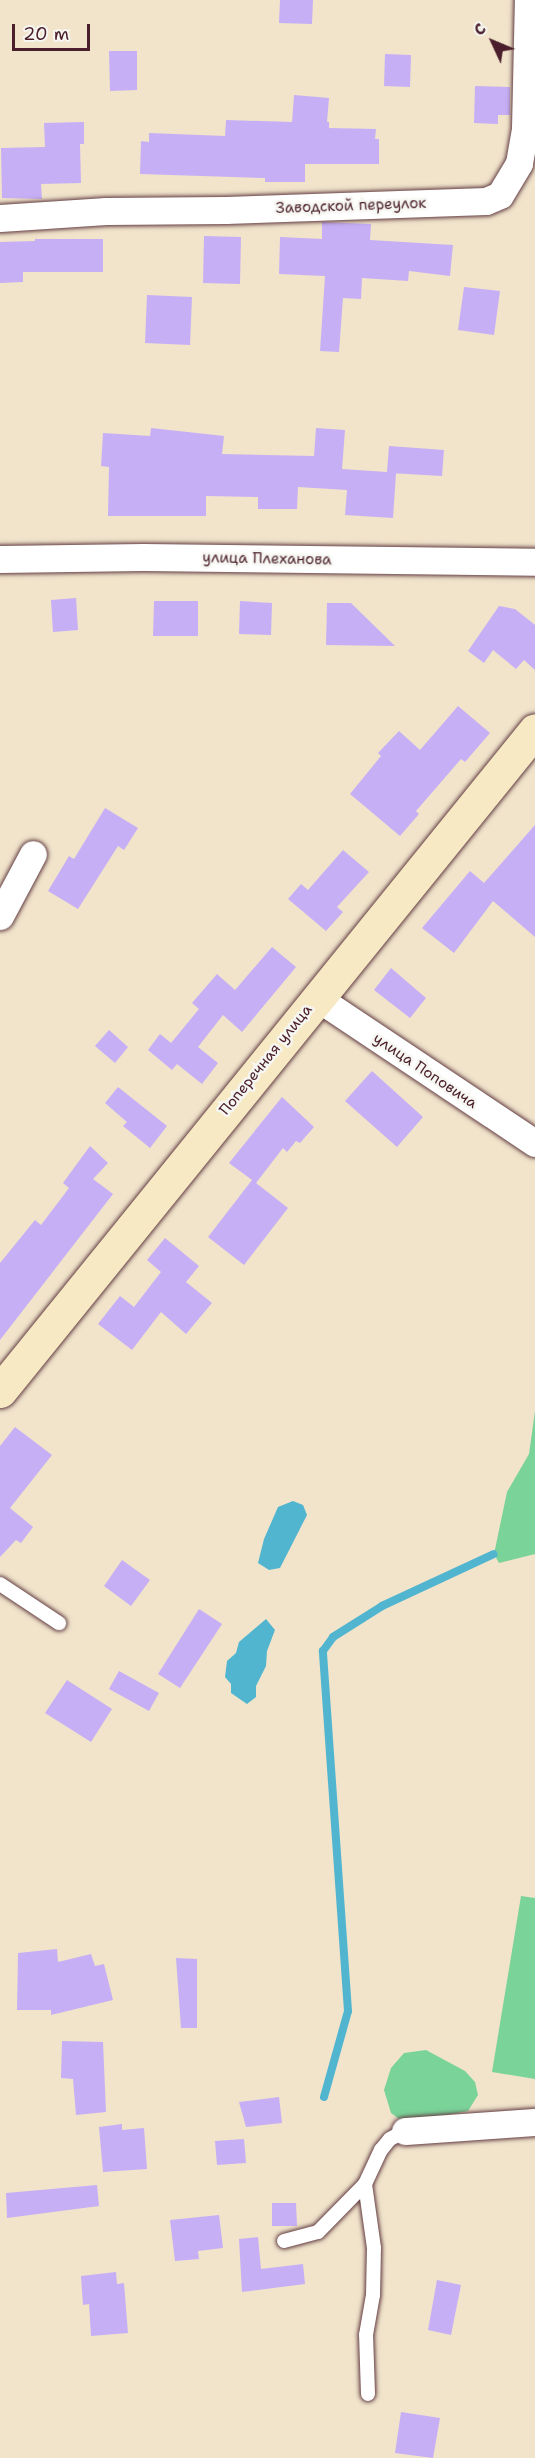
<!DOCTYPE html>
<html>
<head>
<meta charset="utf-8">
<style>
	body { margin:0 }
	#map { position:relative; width:535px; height:2458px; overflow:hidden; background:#f1e4cb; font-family:"Shantell Sans",sans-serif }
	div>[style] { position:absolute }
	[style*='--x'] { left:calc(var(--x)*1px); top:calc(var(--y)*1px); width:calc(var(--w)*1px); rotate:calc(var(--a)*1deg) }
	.green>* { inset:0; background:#7ad399 }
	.water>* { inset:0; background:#51b5d0 }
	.stream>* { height:8px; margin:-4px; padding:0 4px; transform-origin:4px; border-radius:4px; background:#51b5d0 }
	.building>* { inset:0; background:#c6aff5 }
	.roads { filter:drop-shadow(0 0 2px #633d43) drop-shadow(0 0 2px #633d43) }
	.lane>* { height:14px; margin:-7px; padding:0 7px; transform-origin:7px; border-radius:7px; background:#fff }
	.street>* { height:27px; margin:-13.5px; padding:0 13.5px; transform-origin:13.5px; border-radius:13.5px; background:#fff }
	.secondary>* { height:33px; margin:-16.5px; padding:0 16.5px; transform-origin:16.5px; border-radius:16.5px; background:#f7e9c3 }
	span { translate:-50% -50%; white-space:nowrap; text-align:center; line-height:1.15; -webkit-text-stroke:5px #f6f6f2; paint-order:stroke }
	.street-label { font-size:15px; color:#4a1f2b }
	.north { position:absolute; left:463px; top:12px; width:60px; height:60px; -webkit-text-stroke:4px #f6f6f2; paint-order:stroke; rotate:314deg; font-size:16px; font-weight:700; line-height:24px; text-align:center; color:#4a1f2b }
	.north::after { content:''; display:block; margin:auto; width:21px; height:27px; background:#4a1f2b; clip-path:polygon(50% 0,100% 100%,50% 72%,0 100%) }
	.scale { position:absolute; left:12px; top:24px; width:78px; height:27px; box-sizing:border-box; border:3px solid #4a1f2b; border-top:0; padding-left:8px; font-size:18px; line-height:21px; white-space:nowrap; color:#4a1f2b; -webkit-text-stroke:4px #f6f6f2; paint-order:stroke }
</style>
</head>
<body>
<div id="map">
	<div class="green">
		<div style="clip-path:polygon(535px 1411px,535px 1554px,499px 1563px,494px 1554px,507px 1492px,529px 1454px)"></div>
		<div style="clip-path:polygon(521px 1896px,535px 1898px,535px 2079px,492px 2072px)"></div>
		<div style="clip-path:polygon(426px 2050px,465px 2071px,475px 2082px,478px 2095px,468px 2111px,436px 2117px,399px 2119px,391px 2113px,384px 2090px,391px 2068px,404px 2053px)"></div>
	</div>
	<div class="water">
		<div style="clip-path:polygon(293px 1501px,303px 1505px,307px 1515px,280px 1568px,269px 1570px,258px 1563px,264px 1539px,278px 1507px)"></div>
		<div style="clip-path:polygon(266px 1619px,275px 1630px,267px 1651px,266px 1666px,256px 1686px,256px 1697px,247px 1704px,231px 1693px,231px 1684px,225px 1677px,227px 1661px,236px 1653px,239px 1642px)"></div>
	</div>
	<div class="stream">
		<div style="--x:324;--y:2097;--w:89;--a:-74.4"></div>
		<div style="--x:348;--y:2011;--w:361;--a:-94"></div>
		<div style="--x:323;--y:1651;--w:17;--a:-54"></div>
		<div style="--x:333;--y:1637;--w:58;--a:-32.3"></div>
		<div style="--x:382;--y:1606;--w:123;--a:-24.9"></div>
	</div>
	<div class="building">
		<div style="clip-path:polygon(280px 0,313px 0,312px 24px,279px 23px)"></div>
		<div style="clip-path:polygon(109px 51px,137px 51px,137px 90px,110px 91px)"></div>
		<div style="clip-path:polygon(385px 54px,411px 55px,410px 87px,384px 86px)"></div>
		<div style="clip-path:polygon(475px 86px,510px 87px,510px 115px,498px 115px,498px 124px,474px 123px)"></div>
		<div style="clip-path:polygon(294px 95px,329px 98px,327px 122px,329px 122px,329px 128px,376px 129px,375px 139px,379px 139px,379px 164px,305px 164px,305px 182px,265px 182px,265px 178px,140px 174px,141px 141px,149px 142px,149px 133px,225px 136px,226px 120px,292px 122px)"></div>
		<div style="clip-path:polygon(84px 122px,84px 144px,80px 144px,81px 183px,41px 184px,42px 199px,2px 198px,1px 148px,45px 147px,44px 123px)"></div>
		<div style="clip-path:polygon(322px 222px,371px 224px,370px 240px,453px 245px,450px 276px,409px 271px,408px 281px,362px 278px,361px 299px,343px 298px,339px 352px,320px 351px,325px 276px,279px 274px,280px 237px,322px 239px)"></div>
		<div style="clip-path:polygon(204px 236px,241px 237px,240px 284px,203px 283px)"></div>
		<div style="clip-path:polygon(35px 239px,103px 239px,103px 272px,23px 272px,23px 282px,0 283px,0 242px,35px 241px)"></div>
		<div style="clip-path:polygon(464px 287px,500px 291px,494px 335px,458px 330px)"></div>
		<div style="clip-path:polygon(147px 295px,192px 297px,190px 345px,145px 343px)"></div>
		<div style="clip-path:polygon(151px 428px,224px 436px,222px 454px,314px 456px,316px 428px,345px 430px,342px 469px,387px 472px,389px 446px,444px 450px,442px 476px,390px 473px,396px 473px,393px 518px,345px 515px,347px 490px,298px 487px,297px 509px,258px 509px,258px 497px,206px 496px,206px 516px,108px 516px,109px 467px,101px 466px,103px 433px,150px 436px)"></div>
		<div style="clip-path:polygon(76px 598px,78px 630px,53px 632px,51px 600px)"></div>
		<div style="clip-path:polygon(154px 601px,198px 601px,198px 636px,153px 636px)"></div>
		<div style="clip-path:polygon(240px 601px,272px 603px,271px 635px,239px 634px)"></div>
		<div style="clip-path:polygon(327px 603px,351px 603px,395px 646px,326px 645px)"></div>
		<div style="clip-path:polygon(499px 606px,515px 609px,535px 625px,535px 670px,524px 660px,516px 669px,493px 650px,484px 663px,468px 651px)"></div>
		<div style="clip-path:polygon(458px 706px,490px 733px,465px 762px,461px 759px,416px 811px,419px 814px,400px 836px,350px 794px,381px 756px,378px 753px,399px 731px,420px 750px)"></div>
		<div style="clip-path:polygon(105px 808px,138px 828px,124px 850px,118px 846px,78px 909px,48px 891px,69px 856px,74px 859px)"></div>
		<div style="clip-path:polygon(535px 825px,535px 937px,493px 901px,454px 953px,422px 928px,470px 871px,484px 883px)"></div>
		<div style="clip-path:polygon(343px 850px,369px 872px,337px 907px,343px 912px,326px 931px,288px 899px,301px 884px,308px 890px)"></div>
		<div style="clip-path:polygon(272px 947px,296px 967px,242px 1032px,223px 1015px,198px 1047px,218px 1063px,202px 1084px,177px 1064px,172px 1070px,148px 1050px,160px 1034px,171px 1043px,199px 1009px,192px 1003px,217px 974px,235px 990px)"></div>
		<div style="clip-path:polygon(391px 968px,426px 998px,410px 1018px,374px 990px)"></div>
		<div style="clip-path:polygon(109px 1030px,128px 1047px,115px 1063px,95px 1046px)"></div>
		<div style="clip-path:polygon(372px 1071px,423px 1117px,397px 1147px,345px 1101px)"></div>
		<div style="clip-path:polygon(118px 1087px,167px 1126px,150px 1148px,123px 1126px,127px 1122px,105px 1103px)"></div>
		<div style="clip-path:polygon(282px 1097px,314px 1127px,300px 1143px,296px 1141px,287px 1152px,283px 1148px,256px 1183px,288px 1208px,244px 1265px,208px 1237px,252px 1180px,229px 1163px)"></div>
		<div style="clip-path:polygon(90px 1146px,108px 1163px,93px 1179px,113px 1194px,0 1340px,0 1263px,35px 1220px,41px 1225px,69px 1188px,63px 1183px)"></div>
		<div style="clip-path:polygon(165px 1238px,199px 1266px,186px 1282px,212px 1303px,186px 1334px,161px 1312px,132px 1350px,98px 1324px,120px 1296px,134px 1307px,161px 1272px,147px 1260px)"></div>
		<div style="clip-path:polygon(15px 1427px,52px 1455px,10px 1508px,33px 1527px,21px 1543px,16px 1540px,0 1557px,0 1446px)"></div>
		<div style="clip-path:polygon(122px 1560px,150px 1580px,131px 1606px,104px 1586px)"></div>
		<div style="clip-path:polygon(199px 1609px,222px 1624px,180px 1688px,158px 1674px)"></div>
		<div style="clip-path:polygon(119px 1671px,159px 1693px,149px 1711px,109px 1689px)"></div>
		<div style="clip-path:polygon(67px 1680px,112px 1709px,91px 1742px,45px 1713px)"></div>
		<div style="clip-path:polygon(57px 1949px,58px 1962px,91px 1954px,95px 1966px,104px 1964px,113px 2000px,51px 2015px,51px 2010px,17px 2010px,18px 1953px)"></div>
		<div style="clip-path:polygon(176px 1958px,197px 1959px,197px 2028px,181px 2028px)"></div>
		<div style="clip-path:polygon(62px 2041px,103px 2042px,106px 2112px,76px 2115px,73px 2079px,61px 2078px)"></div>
		<div style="clip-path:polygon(279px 2097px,282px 2123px,246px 2127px,239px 2102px)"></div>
		<div style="clip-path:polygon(122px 2124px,122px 2130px,144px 2128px,147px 2169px,103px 2172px,99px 2127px)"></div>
		<div style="clip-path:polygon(244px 2139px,246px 2163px,217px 2165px,215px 2141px)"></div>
		<div style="clip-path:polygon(97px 2185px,99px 2206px,7px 2218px,6px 2193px)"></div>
		<div style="clip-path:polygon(272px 2203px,296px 2203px,297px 2226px,272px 2226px)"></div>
		<div style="clip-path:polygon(219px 2215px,223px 2248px,198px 2251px,199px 2259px,175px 2261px,170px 2220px)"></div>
		<div style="clip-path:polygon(258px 2237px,261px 2269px,303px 2264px,305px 2284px,242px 2292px,239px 2239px)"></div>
		<div style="clip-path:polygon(116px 2272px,117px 2284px,124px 2283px,128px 2333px,91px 2336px,89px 2304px,83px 2305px,81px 2276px)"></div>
		<div style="clip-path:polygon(437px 2280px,461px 2285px,451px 2335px,428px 2330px)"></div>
		<div style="clip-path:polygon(401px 2412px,440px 2418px,433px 2458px,395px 2453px)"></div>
	</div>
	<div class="roads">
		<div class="lane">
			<div style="--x:0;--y:1584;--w:71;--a:33.5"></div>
			<div style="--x:284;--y:2241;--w:35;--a:-15"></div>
			<div style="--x:318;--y:2232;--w:67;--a:-45.6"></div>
			<div style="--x:368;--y:2394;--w:59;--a:-91.9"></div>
			<div style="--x:366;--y:2335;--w:41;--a:-80.1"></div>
			<div style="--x:373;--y:2295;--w:47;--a:-88.8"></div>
			<div style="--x:374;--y:2248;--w:65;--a:-98"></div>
			<div style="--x:365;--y:2184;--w:38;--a:-65"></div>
			<div style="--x:381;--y:2150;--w:14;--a:-51"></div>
			<div style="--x:390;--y:2139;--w:17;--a:-28"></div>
		</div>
		<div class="street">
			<div style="--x:0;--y:218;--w:106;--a:-3.8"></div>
			<div style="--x:106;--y:211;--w:120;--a:-0.5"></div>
			<div style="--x:226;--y:210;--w:260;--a:-2"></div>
			<div style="--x:486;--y:201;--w:15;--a:-23"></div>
			<div style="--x:500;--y:195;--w:37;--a:-59"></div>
			<div style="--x:519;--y:163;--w:36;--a:-80"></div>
			<div style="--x:525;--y:128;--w:128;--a:-88.7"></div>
			<div style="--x:0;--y:559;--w:143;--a:-0.8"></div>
			<div style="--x:143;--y:557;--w:392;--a:0.7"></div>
			<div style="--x:0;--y:916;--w:70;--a:-62"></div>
			<div style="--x:316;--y:997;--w:263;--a:33.7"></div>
			<div style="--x:405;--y:2131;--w:130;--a:-4"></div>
		</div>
		<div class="secondary">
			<div style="--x:0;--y:1391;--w:850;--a:-51.01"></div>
		</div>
	</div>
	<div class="street-label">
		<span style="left:351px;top:206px;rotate:-2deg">Заводской переулок</span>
		<span style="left:267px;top:559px;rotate:1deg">улица Плеханова</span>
		<span style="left:266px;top:1060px;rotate:-51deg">Поперечная улица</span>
		<span style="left:425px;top:1071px;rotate:34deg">улица Поповича</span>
	</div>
	<div class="north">С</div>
	<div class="scale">20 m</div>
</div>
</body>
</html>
